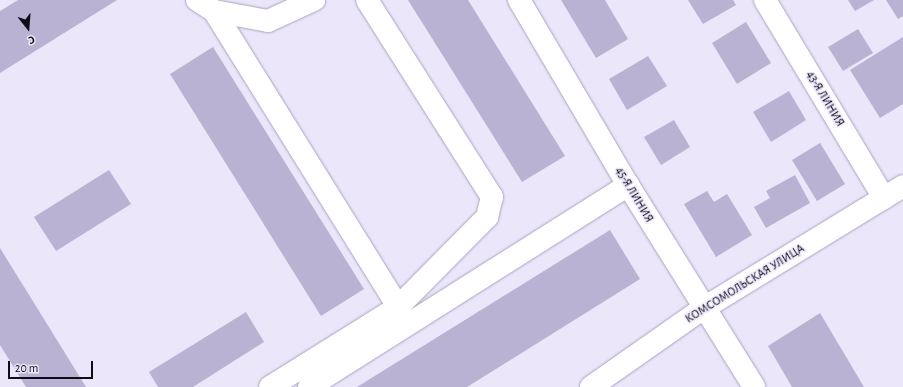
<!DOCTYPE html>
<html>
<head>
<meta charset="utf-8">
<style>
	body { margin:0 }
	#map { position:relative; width:903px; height:387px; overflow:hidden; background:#ebe6fa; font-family:"Alegreya Sans",sans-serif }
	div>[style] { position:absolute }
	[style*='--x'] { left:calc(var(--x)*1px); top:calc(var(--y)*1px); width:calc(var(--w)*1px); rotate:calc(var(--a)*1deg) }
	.building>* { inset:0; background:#bab2d2 }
	.roads { filter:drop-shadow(0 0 1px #aaa2c2) drop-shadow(0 0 1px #aaa2c2) }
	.minor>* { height:22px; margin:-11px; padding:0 11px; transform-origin:11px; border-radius:11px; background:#fff }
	span { translate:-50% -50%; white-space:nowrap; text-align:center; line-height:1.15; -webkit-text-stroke:3px #ebe6fa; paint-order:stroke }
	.street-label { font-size:12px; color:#0f0c17 }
	.north { position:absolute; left:8px; top:8px; width:40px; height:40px; -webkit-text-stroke:3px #ebe6fa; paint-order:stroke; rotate:163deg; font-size:11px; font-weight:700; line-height:16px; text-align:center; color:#0f0c17 }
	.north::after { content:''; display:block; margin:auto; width:14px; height:18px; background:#0f0c17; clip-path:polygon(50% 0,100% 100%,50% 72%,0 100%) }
	.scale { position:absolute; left:8px; top:361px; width:85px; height:18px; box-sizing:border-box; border:2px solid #0f0c17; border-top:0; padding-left:5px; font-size:12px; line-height:14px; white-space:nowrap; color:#0f0c17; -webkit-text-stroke:3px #ebe6fa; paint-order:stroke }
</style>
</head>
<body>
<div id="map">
	<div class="building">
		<div style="clip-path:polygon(18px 0,117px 0,0 73px,0 11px)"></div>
		<div style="clip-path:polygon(408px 0,468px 0,565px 156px,522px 182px)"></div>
		<div style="clip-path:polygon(561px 0,605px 0,628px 39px,596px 58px)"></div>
		<div style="clip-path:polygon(688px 0,733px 0,736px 5px,703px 24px)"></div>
		<div style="clip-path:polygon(848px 0,874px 0,855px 11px)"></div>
		<div style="clip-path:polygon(886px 0,903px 0,903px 16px,898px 19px)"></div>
		<div style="clip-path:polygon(746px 22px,771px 63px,737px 84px,712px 43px)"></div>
		<div style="clip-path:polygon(858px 29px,873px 53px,843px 71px,828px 47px)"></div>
		<div style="clip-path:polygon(903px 37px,903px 104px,880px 118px,850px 70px)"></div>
		<div style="clip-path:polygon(213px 47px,364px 289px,321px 316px,170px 74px)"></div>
		<div style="clip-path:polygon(648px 56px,667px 86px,627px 110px,609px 79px)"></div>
		<div style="clip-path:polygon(789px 91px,806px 120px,771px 142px,753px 112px)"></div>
		<div style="clip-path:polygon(674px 120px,690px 147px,661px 165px,644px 137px)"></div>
		<div style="clip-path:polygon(820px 143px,845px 184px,817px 201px,792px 160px)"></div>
		<div style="clip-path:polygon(109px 170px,131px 204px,56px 251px,34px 217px)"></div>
		<div style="clip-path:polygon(795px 175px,810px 203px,766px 228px,754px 207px,770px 198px,766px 191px)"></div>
		<div style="clip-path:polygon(707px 191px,714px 202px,727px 194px,752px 235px,716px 257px,684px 204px)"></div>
		<div style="clip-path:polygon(610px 230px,640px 279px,467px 387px,357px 387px)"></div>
		<div style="clip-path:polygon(0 248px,86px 387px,26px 387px,0 345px)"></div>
		<div style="clip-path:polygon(246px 312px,264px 342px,193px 387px,158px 387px,149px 372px)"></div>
		<div style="clip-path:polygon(820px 313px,864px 387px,792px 387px,768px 346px)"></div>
	</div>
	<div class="roads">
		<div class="minor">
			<div style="--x:197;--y:0;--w:20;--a:33"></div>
			<div style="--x:214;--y:11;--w:349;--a:58.1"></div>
			<div style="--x:519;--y:0;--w:215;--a:59.5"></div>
			<div style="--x:628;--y:185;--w:238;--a:58"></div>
			<div style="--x:765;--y:0;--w:231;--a:59"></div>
			<div style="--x:214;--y:11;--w:55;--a:10.5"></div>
			<div style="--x:268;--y:21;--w:51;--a:-24.5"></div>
			<div style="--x:270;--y:387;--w:151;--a:-32"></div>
			<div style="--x:398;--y:307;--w:127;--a:-45.3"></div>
			<div style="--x:487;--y:217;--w:21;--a:-76"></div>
			<div style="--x:492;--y:197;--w:233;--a:-122.4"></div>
			<div style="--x:309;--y:387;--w:378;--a:-32.3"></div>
			<div style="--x:591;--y:387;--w:138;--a:-35"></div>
			<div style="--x:704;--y:308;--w:233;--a:-31.5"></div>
		</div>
	</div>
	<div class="street-label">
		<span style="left:825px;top:99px;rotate:59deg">43-Я ЛИНИЯ</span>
		<span style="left:634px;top:195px;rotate:59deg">45-Я ЛИНИЯ</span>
		<span style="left:745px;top:284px;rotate:-32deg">КОМСОМОЛЬСКАЯ УЛИЦА</span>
	</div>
	<div class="north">С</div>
	<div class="scale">20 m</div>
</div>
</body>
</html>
